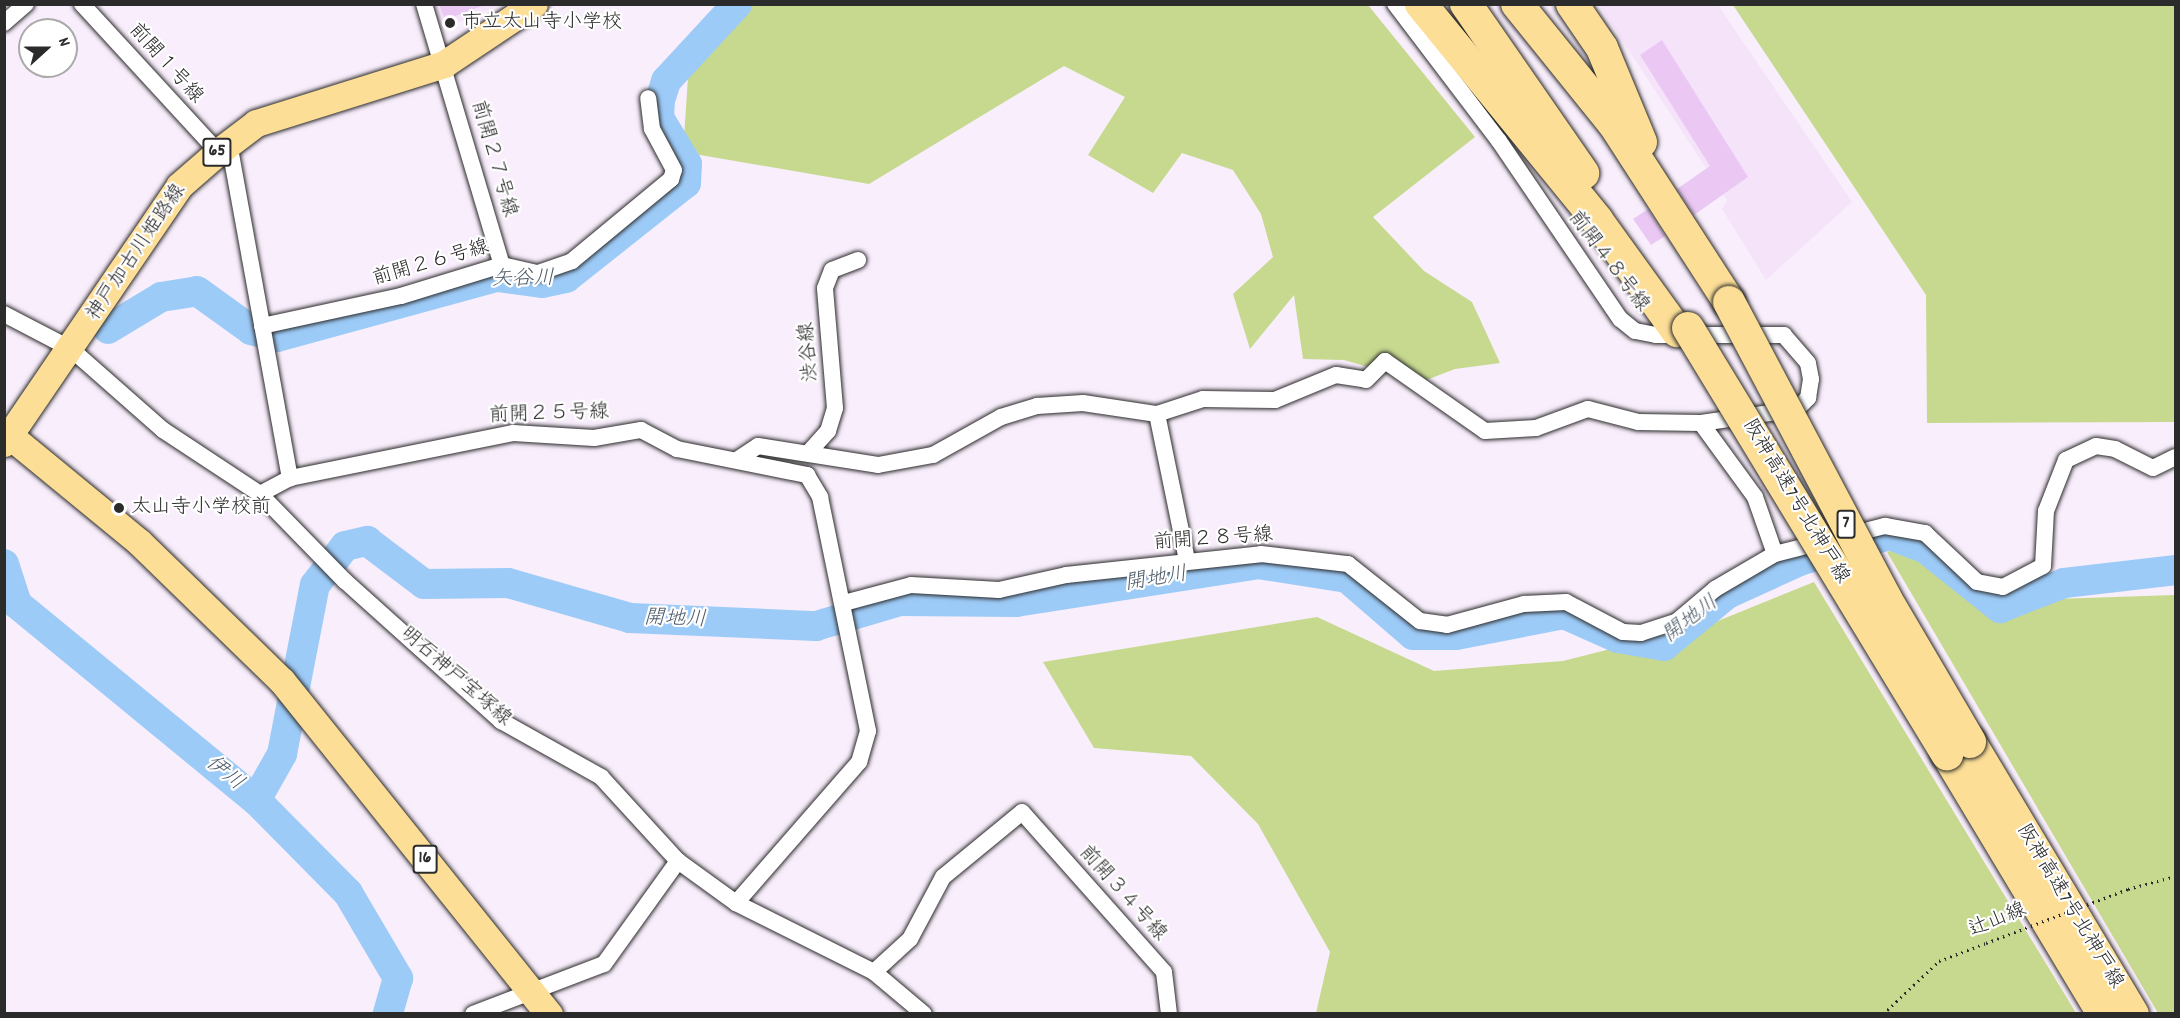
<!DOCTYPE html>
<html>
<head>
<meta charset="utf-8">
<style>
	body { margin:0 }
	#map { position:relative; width:2180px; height:1018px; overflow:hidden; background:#f9eefc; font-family:Dekko,"Klee One",sans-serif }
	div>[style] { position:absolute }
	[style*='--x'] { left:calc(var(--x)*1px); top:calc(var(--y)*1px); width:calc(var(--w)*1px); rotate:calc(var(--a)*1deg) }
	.built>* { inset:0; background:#f5e3fa }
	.green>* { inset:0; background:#c6d98e }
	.river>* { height:30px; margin:-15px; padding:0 15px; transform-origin:15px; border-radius:15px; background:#9dcbf8 }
	.building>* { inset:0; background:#ebc8f4 }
	.path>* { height:3px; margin-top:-1.5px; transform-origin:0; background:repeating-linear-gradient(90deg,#2b2b2b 0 1.5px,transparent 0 6px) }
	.roads { filter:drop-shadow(0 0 2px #2b2b2b) drop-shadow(0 0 2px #2b2b2b) }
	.street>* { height:16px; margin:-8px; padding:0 8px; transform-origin:8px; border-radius:8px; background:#fff }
	.primary>* { height:27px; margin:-13.5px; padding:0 13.5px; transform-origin:13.5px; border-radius:13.5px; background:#fcde96 }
	.highway>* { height:32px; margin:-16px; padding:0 16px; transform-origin:16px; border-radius:16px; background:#fcde96 }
	.path-bridge>* { height:3px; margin-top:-1.5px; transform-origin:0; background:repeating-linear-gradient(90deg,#2b2b2b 0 1.5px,transparent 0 6px) }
	.bridges { filter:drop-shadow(0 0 2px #2b2b2b) drop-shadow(0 0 2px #2b2b2b) }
	.highway-bridge>* { height:32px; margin:-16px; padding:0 16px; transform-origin:16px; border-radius:16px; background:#fcde96 }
	.dots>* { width:16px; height:16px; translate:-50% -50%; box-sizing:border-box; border:3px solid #fff; border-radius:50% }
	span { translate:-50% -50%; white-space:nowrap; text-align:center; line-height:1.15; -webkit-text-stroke:4.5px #fff; paint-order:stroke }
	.shield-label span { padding:2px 4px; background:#fff; border:2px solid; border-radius:4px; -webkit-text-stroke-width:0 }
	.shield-label { font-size:18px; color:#2b2b2b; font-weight:700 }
	.poi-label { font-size:20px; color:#2b2b2b }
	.left { translate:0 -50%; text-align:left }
	.street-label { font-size:20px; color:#2b2b2b }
	.water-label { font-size:21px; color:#4d5b68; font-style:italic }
	.frame { position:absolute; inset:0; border:6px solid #2b2b2b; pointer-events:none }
	.north { position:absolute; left:18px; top:18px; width:60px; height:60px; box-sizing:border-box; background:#fff; border:2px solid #aaa; border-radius:50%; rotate:69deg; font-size:16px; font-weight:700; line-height:24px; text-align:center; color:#2b2b2b }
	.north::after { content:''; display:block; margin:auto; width:21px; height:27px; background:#2b2b2b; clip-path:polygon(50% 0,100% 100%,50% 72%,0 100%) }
</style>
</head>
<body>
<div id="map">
	<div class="built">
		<div style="clip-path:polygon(431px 5px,500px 5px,441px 30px)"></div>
		<div style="clip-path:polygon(1599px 5px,1718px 5px,1852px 202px,1766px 280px,1722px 209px,1727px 200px)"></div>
	</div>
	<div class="green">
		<div style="clip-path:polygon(754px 5px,1368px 5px,1475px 137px,1373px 217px,1424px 271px,1472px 302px,1500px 363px,1455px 369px,1421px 382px,1344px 360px,1303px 359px,1294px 295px,1250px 349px,1233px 294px,1273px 257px,1261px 214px,1233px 170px,1182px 153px,1153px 193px,1088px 155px,1125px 97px,1064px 66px,869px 184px,683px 152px,689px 63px)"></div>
		<div style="clip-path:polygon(1733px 5px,2175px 5px,2175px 422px,1927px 423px,1926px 295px)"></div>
		<div style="clip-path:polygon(1904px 546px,1992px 601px,2175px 595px,2175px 1013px,2158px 1013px,1887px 552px)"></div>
		<div style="clip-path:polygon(1814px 582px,2076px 1013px,1316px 1013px,1330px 952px,1258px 824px,1191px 756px,1094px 748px,1043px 662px,1317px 617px,1434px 671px,1563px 661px,1713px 623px)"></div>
	</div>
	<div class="river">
		<div style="--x:108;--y:329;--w:62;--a:-31.1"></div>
		<div style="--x:161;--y:297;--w:36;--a:-9"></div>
		<div style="--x:197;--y:291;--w:67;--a:35.8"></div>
		<div style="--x:251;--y:330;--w:27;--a:15"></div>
		<div style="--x:277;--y:337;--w:228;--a:-15.3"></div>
		<div style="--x:497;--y:277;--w:45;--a:7.6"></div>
		<div style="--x:542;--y:283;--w:25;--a:-12"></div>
		<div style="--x:566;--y:278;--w:153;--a:-38.4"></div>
		<div style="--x:686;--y:183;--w:19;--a:-87"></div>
		<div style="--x:687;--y:164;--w:54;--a:-121.3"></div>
		<div style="--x:659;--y:118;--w:18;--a:-87"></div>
		<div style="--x:660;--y:100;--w:20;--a:-72"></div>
		<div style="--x:666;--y:81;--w:105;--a:-47.3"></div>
		<div style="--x:4;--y:564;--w:42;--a:72"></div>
		<div style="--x:17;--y:604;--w:309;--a:39.4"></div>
		<div style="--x:256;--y:800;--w:131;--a:45.3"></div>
		<div style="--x:348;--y:893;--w:99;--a:59.5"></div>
		<div style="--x:398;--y:978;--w:37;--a:106"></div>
		<div style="--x:256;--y:800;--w:53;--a:-60.5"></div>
		<div style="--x:282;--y:754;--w:172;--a:-79"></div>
		<div style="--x:315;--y:585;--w:49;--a:-52.4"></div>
		<div style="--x:345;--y:546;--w:23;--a:-13"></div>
		<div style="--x:367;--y:541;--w:71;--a:37"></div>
		<div style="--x:424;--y:584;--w:84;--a:-0.7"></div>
		<div style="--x:508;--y:583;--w:127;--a:16"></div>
		<div style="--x:630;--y:618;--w:186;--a:2.5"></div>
		<div style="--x:816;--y:626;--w:88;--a:-16.6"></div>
		<div style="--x:900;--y:601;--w:116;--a:0.5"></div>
		<div style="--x:1016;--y:602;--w:245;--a:-8.9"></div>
		<div style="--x:1258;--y:564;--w:90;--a:8.9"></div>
		<div style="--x:1347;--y:578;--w:87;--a:40.8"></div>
		<div style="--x:1413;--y:635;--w:43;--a:0"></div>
		<div style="--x:1456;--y:635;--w:110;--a:-11"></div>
		<div style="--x:1564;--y:614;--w:59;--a:24"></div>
		<div style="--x:1618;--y:638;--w:47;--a:9.9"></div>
		<div style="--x:1664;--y:646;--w:82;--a:-39.5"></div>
		<div style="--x:1727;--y:594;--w:82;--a:-24.4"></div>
		<div style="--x:1802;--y:560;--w:91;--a:-15.9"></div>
		<div style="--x:1890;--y:535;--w:39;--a:21"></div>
		<div style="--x:1926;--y:549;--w:95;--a:38.6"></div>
		<div style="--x:2000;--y:608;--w:69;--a:-21.3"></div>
		<div style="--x:2064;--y:583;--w:113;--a:-6.6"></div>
	</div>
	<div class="building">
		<div style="clip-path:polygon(439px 4px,482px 4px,482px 6px,445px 20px)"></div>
		<div style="clip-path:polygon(1662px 40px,1748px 177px,1694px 215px,1677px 189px,1710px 166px,1640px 55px)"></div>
		<div style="clip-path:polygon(1648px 209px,1665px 236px,1651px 245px,1633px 219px)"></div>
	</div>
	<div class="path">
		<div style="--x:2128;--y:889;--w:50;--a:-15.2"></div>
		<div style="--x:1883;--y:1014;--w:77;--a:-43.4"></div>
		<div style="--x:1939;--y:961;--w:50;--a:-21"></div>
	</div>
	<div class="roads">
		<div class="street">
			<div style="--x:82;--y:4;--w:201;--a:47.4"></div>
			<div style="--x:424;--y:4;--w:272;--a:73.4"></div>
			<div style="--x:4;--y:23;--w:29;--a:-41"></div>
			<div style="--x:229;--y:143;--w:341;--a:79.7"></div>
			<div style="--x:4;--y:314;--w:76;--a:27.6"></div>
			<div style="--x:71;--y:349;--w:123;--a:41.4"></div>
			<div style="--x:163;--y:430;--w:116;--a:33.4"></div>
			<div style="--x:260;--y:494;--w:122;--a:45.7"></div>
			<div style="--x:345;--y:581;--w:210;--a:41.9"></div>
			<div style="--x:501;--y:721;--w:115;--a:29.2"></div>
			<div style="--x:601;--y:777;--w:114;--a:47.5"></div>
			<div style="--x:678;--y:861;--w:72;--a:35.9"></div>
			<div style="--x:736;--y:903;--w:154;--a:26.6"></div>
			<div style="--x:874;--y:972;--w:65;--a:40"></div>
			<div style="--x:262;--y:326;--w:142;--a:-12.2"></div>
			<div style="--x:401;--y:296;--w:106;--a:-17.1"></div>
			<div style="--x:502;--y:265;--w:37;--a:13"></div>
			<div style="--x:538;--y:273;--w:36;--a:-19"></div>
			<div style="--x:572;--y:261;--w:129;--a:-39.6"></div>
			<div style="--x:671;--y:179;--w:9;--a:-72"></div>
			<div style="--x:674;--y:170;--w:47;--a:-118.2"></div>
			<div style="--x:652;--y:129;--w:31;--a:-97"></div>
			<div style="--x:1157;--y:414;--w:149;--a:78.4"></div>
			<div style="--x:1701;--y:423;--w:92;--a:53.9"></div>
			<div style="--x:1755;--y:497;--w:60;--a:70.7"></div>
			<div style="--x:810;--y:451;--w:27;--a:-48"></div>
			<div style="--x:828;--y:431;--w:24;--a:-73"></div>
			<div style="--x:835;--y:408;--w:120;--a:-94.8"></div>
			<div style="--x:825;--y:288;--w:19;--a:-69"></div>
			<div style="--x:832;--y:270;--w:28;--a:-21"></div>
			<div style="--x:737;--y:460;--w:25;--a:-34"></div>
			<div style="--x:758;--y:446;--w:121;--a:9"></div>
			<div style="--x:878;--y:465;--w:56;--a:-10.3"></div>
			<div style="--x:933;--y:455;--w:78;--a:-29.2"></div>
			<div style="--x:1001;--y:417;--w:38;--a:-17"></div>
			<div style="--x:1037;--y:406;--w:46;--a:-3.7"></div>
			<div style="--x:1083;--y:403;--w:75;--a:8.5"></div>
			<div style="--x:1157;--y:414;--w:48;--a:-18.1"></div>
			<div style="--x:1203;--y:399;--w:72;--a:0.8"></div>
			<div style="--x:1275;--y:400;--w:66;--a:-22.3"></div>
			<div style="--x:1336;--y:375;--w:30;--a:9"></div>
			<div style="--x:1366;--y:380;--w:27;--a:-45"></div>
			<div style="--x:1385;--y:361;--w:122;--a:35"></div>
			<div style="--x:1485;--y:431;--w:51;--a:-3.4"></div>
			<div style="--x:1536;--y:428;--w:55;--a:-20.1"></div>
			<div style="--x:1588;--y:409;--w:52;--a:14.6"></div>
			<div style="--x:1638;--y:422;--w:63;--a:0.9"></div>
			<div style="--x:1701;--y:423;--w:97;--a:-8.3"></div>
			<div style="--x:1797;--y:409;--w:16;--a:-45"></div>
			<div style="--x:1808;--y:398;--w:19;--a:-81"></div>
			<div style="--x:1811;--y:379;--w:16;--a:-101"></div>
			<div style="--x:1808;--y:363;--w:37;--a:-131"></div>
			<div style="--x:1784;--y:335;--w:128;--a:180"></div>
			<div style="--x:1656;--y:335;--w:21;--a:-169"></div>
			<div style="--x:1635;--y:331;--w:19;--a:-141"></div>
			<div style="--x:1620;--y:319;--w:215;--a:-124.2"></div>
			<div style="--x:1499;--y:141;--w:172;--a:-127.2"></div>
			<div style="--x:260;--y:494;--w:34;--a:-28"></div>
			<div style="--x:290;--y:478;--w:227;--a:-11.4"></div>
			<div style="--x:513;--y:433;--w:81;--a:3.5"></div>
			<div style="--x:594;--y:438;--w:48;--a:-9.7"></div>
			<div style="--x:641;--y:430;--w:41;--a:27.8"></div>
			<div style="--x:677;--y:449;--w:133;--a:11.3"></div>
			<div style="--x:807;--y:475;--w:26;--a:59"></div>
			<div style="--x:820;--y:497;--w:239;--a:78.4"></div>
			<div style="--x:868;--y:731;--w:32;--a:106"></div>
			<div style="--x:859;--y:762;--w:187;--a:131.1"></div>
			<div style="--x:844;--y:603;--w:69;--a:-15"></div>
			<div style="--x:911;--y:585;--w:88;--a:3.3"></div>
			<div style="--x:999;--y:590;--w:69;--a:-12.6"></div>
			<div style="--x:1066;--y:575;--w:196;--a:-6.1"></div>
			<div style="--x:1261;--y:554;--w:88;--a:6.6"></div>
			<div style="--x:1348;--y:564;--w:92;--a:38.4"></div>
			<div style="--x:1420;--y:621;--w:27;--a:8"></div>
			<div style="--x:1447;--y:625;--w:80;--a:-15.3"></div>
			<div style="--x:1524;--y:604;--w:42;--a:-2.7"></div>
			<div style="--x:1566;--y:602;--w:64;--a:27.8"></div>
			<div style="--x:1623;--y:632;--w:18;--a:3"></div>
			<div style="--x:1641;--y:633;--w:38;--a:-18"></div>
			<div style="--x:1677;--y:621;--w:50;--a:-40.1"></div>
			<div style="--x:1715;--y:589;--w:69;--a:-30.3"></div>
			<div style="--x:1775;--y:554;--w:114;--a:-14.3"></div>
			<div style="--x:1885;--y:526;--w:41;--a:9.9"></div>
			<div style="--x:1925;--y:533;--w:71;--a:43.3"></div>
			<div style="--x:1977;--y:582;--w:26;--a:11"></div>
			<div style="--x:2003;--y:587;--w:45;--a:-27.7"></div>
			<div style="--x:2043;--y:566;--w:55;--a:-86.9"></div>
			<div style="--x:2046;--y:511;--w:55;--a:-68.6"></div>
			<div style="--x:2066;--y:460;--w:33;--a:-25"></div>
			<div style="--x:2096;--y:446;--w:19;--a:9"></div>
			<div style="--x:2115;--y:449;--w:42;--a:26.6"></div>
			<div style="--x:2153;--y:468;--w:25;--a:-26"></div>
			<div style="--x:874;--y:972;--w:49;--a:-42.5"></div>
			<div style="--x:910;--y:939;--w:70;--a:-62"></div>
			<div style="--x:943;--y:877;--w:102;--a:-39.4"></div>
			<div style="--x:1022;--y:812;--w:214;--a:48.4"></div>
			<div style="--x:1164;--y:972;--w:42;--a:83.2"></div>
			<div style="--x:473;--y:1014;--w:140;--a:-20.9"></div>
			<div style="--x:604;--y:964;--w:127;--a:-54.3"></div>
		</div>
		<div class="primary">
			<div style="--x:4;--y:431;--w:175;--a:39.4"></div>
			<div style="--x:139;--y:542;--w:199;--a:44.2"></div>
			<div style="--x:282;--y:681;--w:427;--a:51.3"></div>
			<div style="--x:4;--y:443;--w:311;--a:-55.7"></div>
			<div style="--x:179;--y:186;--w:52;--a:-41.1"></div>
			<div style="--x:218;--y:152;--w:48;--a:-37.3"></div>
			<div style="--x:256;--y:123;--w:197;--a:-17.4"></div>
			<div style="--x:444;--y:64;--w:108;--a:-33.7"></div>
		</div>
		<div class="highway">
			<div style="--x:1421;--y:4;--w:279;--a:50.8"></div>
			<div style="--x:1597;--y:220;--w:137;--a:54.2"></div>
			<div style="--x:1466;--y:4;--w:206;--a:55.3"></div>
			<div style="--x:1517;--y:4;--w:154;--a:51.1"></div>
			<div style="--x:1614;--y:124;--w:212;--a:57.1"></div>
			<div style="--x:1572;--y:4;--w:53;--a:55.7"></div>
			<div style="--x:1602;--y:48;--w:102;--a:67.5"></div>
			<div style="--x:1970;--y:742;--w:317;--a:59.1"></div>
			<div style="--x:1947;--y:754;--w:303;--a:59"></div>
		</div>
	</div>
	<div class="path-bridge">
		<div style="--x:1986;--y:943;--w:152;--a:-20.8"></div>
	</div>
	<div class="bridges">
		<div class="highway-bridge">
			<div style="--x:1729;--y:302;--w:334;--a:62.1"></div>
			<div style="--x:1885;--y:597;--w:168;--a:59.6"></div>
			<div style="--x:1688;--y:328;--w:499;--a:58.7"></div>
		</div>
	</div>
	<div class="dots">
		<div style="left:450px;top:23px;background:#2b2b2b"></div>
		<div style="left:119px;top:508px;background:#2b2b2b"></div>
	</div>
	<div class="shield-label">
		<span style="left:217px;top:152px">65</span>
		<span style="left:1846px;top:524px">7</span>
		<span style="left:425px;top:859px">16</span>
	</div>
	<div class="poi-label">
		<span class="left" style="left:462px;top:23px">市立太山寺小学校</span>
		<span class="left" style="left:131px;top:508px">太山寺小学校前</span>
	</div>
	<div class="street-label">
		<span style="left:165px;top:64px;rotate:48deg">前開１号線</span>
		<span style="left:493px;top:159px;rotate:74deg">前開２７号線</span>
		<span style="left:137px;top:253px;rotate:-56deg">神戸加古川姫路線</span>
		<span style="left:1608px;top:262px;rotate:53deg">前開４８号線</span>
		<span style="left:431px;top:264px;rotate:-16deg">前開２６号線</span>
		<span style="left:810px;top:352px;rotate:-95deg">渋谷線</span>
		<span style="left:549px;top:415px;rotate:-2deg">前開２５号線</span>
		<span style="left:1795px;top:502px;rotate:59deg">阪神高速7号北神戸線</span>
		<span style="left:1213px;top:540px;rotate:-4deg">前開２８号線</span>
		<span style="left:455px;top:677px;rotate:41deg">明石神戸宝塚線</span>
		<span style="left:1122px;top:894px;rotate:48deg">前開３４号線</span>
		<span style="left:2069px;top:907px;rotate:59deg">阪神高速7号北神戸線</span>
		<span style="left:1998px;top:921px;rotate:-22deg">辻山線</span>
	</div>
	<div class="water-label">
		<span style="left:523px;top:280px;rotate:-1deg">矢谷川</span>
		<span style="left:1156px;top:580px;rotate:-9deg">開地川</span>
		<span style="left:675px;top:620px;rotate:2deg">開地川</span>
		<span style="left:1691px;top:620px;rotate:-37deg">開地川</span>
		<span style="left:224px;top:774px;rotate:39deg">伊川</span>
	</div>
	<div class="frame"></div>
	<div class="north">N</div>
</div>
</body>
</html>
